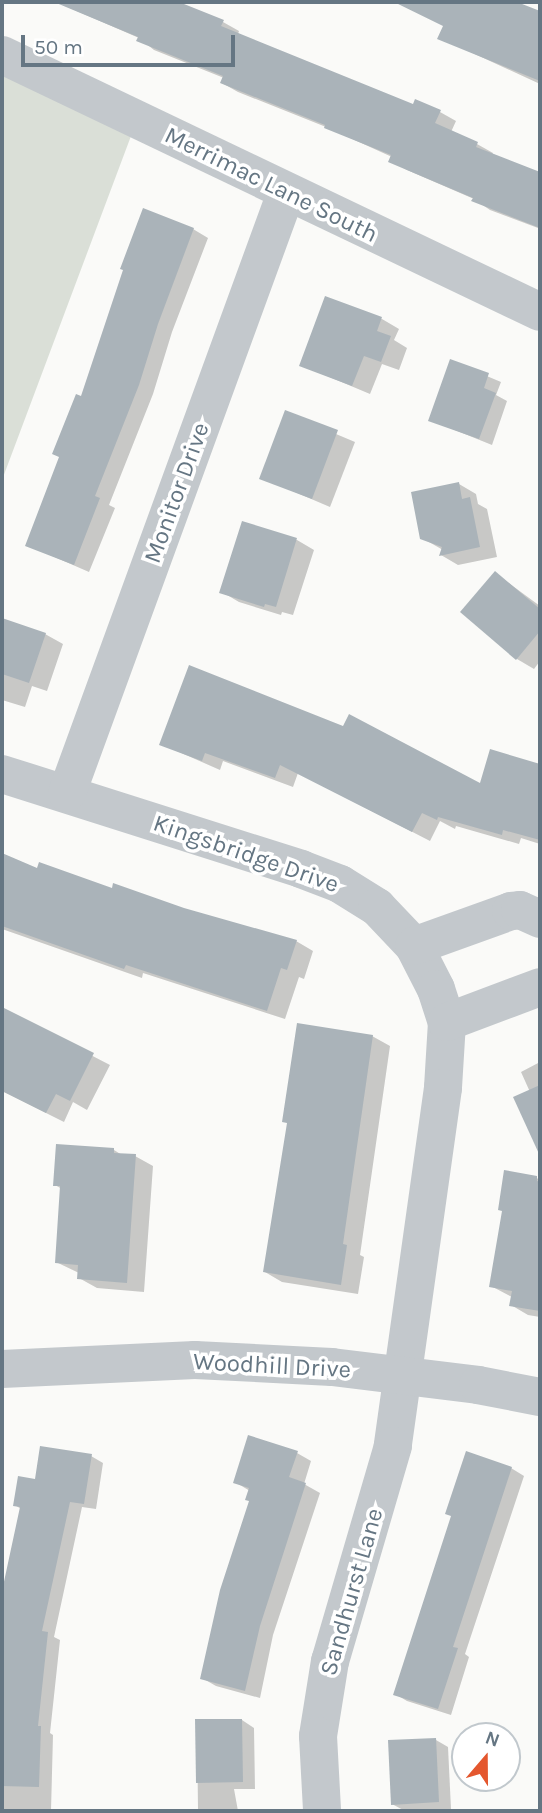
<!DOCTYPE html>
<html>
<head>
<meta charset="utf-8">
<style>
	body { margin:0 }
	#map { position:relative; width:542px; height:1813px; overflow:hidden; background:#fafaf8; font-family:Karla,sans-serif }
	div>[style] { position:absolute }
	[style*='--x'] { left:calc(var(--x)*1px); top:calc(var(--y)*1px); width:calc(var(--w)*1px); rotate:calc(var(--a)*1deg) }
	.green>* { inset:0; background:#dadfd7 }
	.shadow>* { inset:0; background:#0003 }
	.building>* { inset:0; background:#aab3b9 }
	.minor>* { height:38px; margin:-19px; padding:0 19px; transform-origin:19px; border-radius:19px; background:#c3c8cc }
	span { translate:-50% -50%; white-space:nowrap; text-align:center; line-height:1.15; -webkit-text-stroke:7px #fff; paint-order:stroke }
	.street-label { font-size:24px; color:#657683 }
	.frame { position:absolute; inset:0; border:4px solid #657683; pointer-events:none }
	.north { position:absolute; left:451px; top:1722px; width:70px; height:70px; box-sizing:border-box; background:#fff; border:2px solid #c1c8cd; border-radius:50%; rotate:20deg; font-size:19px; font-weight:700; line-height:28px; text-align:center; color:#657683 }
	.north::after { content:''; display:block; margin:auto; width:24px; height:32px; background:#e4572e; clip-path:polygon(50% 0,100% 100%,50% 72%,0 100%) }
	.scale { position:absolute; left:21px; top:35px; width:214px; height:32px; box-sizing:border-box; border:4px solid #657683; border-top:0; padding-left:9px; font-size:21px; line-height:24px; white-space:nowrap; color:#657683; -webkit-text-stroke:5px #fff; paint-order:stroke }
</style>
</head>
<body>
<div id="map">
	<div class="green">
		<div style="clip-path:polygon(2px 74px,131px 136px,2px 480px)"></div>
	</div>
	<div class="shadow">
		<div style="clip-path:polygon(56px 2px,174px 2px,223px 22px,239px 31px,238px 34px,414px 107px,440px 112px,456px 121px,451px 132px,477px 144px,493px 153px,492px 155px,540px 174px,538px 228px,490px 210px,474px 199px,407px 170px,391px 161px,392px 157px,326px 127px,238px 92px,222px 83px,224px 78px,154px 50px,139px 38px)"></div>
		<div style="clip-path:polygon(399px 2px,513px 2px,525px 7px,531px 31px,540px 34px,540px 84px,440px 38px,445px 26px)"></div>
		<div style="clip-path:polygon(193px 229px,208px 238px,172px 332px,153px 394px,109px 505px,115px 508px,89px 572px,27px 545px,82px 398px,125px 270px)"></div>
		<div style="clip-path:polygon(326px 298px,382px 319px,399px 329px,394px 340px,407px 348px,399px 370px,382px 364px,370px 394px,301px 365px)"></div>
		<div style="clip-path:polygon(451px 361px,501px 382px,496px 395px,507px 401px,492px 445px,430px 420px)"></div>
		<div style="clip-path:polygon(286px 413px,355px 442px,330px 507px,262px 478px)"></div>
		<div style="clip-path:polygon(459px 484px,476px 494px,478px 504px,487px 509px,497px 557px,458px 565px,441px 555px,443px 550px,422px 538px)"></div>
		<div style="clip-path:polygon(243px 523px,297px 540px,314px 550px,293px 615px,282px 612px,281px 615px,239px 602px,222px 592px)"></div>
		<div style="clip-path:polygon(495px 573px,540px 606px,540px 661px,534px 669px,517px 659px)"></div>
		<div style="clip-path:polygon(2px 620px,45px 634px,63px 644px,47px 691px,32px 686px,25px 707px,2px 700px)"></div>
		<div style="clip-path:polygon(343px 729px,481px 786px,492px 752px,540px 766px,540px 844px,521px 838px,519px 844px,456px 826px,455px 829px,440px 821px,430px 841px,298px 773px,293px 787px,223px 761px,220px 770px,161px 744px)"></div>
		<div style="clip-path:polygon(2px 855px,38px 870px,296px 941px,313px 951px,304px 979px,299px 977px,285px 1019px,143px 973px,142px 978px,2px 929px)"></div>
		<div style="clip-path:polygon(2px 1009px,110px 1065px,87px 1110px,73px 1102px,64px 1122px,2px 1091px)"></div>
		<div style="clip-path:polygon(372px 1036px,390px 1046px,360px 1255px,364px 1257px,358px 1294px,282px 1282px,265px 1272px)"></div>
		<div style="clip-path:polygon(540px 1062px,540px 1146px,537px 1144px,530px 1092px,521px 1072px)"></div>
		<div style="clip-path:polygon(114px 1150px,122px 1155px,135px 1156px,153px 1166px,144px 1292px,97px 1288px,79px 1278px,79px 1273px,56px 1262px,62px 1189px,55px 1185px)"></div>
		<div style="clip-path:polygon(535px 1177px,540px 1180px,540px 1317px,528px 1315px,511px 1305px,512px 1297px,491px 1286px)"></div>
		<div style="clip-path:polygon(297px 1453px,311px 1461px,304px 1484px,320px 1493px,273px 1635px,260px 1698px,216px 1686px,202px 1678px,251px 1501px,250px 1491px,235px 1482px)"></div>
		<div style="clip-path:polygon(91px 1456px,103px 1463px,96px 1509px,82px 1507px,54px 1637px,60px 1640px,50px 1733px,53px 1735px,51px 1811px,2px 1811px,2px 1607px,21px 1509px,15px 1505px,36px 1481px)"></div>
		<div style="clip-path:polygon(511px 1468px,524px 1476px,465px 1654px,469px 1657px,451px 1715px,407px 1701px,395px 1694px,452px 1516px)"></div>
		<div style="clip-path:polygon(242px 1720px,254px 1728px,255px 1789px,234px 1789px,238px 1811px,198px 1811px,197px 1721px)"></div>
		<div style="clip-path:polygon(436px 1740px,448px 1747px,451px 1809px,405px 1811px,392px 1804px)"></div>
	</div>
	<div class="building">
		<div style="clip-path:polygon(54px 2px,179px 2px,224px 20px,221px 26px,413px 104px,415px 99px,441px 110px,435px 123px,478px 142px,476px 147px,540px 172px,540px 228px,471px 201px,473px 198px,388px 162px,391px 155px,324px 128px,325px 125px,220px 83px,223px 76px,136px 41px,138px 37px)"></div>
		<div style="clip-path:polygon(394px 2px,517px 2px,540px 11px,540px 81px,437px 39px,443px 26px)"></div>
		<div style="clip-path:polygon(143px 208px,194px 228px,158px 324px,139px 385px,95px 496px,100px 498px,74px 565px,25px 546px,59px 457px,52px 454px,76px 394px,81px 396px,123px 270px,120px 269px)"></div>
		<div style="clip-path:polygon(325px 296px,382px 317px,377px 331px,391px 336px,381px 362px,364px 356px,352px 386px,299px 366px)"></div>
		<div style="clip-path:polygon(450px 359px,489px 373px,484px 388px,496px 393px,479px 439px,428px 421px)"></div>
		<div style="clip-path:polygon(285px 410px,338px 430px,312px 499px,259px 479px)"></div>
		<div style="clip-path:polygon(459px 482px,462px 499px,470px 497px,480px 547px,439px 556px,442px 547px,420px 539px,411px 492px)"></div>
		<div style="clip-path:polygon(242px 521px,297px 538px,276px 607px,265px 604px,264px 607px,219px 593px)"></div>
		<div style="clip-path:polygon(495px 571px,540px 609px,540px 631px,516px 660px,460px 612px)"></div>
		<div style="clip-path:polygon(2px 618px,46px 633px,29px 683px,2px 674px)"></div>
		<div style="clip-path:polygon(189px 665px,343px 726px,349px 714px,480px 783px,490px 749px,540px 764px,540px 840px,503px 830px,502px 835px,438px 817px,437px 820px,422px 813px,412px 832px,280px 765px,275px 778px,205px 753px,202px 761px,159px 745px)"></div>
		<div style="clip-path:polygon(2px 853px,37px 868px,39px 862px,112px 888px,113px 883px,184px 908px,297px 940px,287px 970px,281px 968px,267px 1011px,126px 965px,124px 969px,2px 926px)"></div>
		<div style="clip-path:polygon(2px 1007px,94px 1053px,70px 1101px,56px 1094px,46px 1113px,2px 1091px)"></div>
		<div style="clip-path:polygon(297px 1023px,373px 1035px,343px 1244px,347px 1245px,341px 1285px,263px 1272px,287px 1123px,282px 1122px)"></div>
		<div style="clip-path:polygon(540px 1085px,540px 1156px,513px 1097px)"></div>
		<div style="clip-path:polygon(56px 1144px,114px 1148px,114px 1153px,136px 1154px,127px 1283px,77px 1279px,78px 1265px,55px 1263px,60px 1186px,53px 1186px)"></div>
		<div style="clip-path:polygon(504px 1170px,537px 1176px,537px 1181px,540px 1182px,540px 1311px,509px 1306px,512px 1291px,489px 1287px,502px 1211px,498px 1210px)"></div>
		<div style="clip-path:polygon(248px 1435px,298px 1451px,289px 1477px,306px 1483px,260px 1626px,245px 1691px,200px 1679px,220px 1590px,249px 1501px,245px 1500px,249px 1488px,233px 1483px)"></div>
		<div style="clip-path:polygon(40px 1446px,92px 1454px,84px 1504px,70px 1502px,42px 1631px,48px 1632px,38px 1726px,41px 1726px,39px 1787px,2px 1786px,2px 1591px,20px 1507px,13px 1506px,18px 1476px,35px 1479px)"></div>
		<div style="clip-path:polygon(466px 1451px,512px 1467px,453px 1647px,458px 1648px,438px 1709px,393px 1695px,451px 1516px,445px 1514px)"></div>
		<div style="clip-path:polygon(195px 1719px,242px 1719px,243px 1782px,196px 1783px)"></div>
		<div style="clip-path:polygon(436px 1738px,439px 1802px,391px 1805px,388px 1740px)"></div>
	</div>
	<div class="minor">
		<div style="--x:2;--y:55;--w:596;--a:25.53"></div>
		<div style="--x:2;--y:774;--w:314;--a:17.6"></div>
		<div style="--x:301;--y:869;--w:42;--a:21"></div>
		<div style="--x:340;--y:884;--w:44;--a:31.9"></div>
		<div style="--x:377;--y:907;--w:54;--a:46.5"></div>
		<div style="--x:414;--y:946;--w:48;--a:62.9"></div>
		<div style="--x:436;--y:989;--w:35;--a:72"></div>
		<div style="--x:447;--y:1022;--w:66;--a:93.5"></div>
		<div style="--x:443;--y:1088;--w:361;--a:98"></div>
		<div style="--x:393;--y:1446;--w:224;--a:106.3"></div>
		<div style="--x:330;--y:1661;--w:76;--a:99.1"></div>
		<div style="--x:318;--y:1736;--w:75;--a:86.9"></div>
		<div style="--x:67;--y:793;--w:639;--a:-69.95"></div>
		<div style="--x:414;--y:946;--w:103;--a:-19.8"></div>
		<div style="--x:511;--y:911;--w:9;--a:-6"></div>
		<div style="--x:520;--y:910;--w:22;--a:24"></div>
		<div style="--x:447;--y:1022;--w:99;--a:-20.6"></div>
		<div style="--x:2;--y:1369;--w:193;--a:-2.7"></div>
		<div style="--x:195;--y:1360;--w:137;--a:2.9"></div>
		<div style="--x:332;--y:1367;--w:147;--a:7"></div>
		<div style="--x:478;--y:1385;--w:63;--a:11"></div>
	</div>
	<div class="street-label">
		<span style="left:271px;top:185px;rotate:26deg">Merrimac Lane South</span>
		<span style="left:177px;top:493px;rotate:-70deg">Monitor Drive</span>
		<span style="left:246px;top:854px;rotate:19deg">Kingsbridge Drive</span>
		<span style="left:272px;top:1366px;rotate:3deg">Woodhill Drive</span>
		<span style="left:352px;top:1592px;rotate:-74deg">Sandhurst Lane</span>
	</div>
	<div class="frame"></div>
	<div class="north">N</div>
	<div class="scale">50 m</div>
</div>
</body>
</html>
